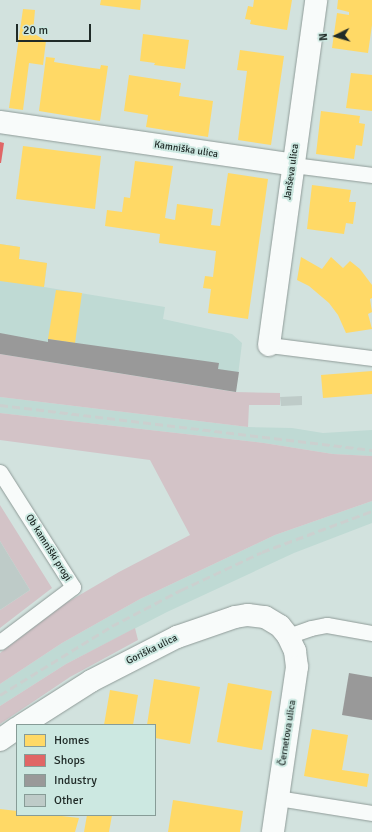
<!DOCTYPE html>
<html>
<head>
<meta charset="utf-8">
<style>
	body { margin:0 }
	#map { position:relative; width:372px; height:832px; overflow:hidden; background:#d2e2de; font-family:Signika,sans-serif }
	div>[style] { position:absolute }
	[style*='--x'] { left:calc(var(--x)*1px); top:calc(var(--y)*1px); width:calc(var(--w)*1px); rotate:calc(var(--a)*1deg) }
	.built>* { inset:0; background:#bfdad4 }
	.green>* { inset:0; background:#d3c3c7 }
	.homes>* { inset:0; background:#ffd966 }
	.shops>* { inset:0; background:#e06666 }
	.industry>* { inset:0; background:#999 }
	.building>* { inset:0; background:#becbc8 }
	.roads { filter:drop-shadow(0 0 1px #8f9b98) drop-shadow(0 0 1px #8f9b98) }
	.service>* { height:15px; margin:-7.5px; padding:0 7.5px; transform-origin:7.5px; border-radius:7.5px; background:#f8fbfa }
	.minor>* { height:22px; margin:-11px; padding:0 11px; transform-origin:11px; border-radius:11px; background:#f8fbfa }
	.tertiary>* { height:22px; margin:-11px; padding:0 11px; transform-origin:11px; border-radius:11px; background:#f8fbfa }
	.rail>* { height:3px; margin-top:-1.5px; transform-origin:0; background:repeating-linear-gradient(90deg,#cbd0cf 0 8px,transparent 0 12px) }
	span { translate:-50% -50%; white-space:nowrap; text-align:center; line-height:1.15; -webkit-text-stroke:4px #cce8e1; paint-order:stroke }
	.street-label { font-size:10px; color:#202b28 }
	.legend { position:absolute; left:16px; top:724px; width:140px; height:92px; box-sizing:border-box; background:#cce8e1; border:1px solid #879c97; margin:0; padding:5px 7px; list-style:none; font-size:12px; color:#202b28 }
	.legend li { display:flex; align-items:center; gap:8px; height:20px }
	.legend b { width:20px; border:1px solid #879c97 }
	.north { position:absolute; left:316px; top:16px; width:40px; height:40px; -webkit-text-stroke:3px #cce8e1; paint-order:stroke; rotate:265deg; font-size:11px; font-weight:700; line-height:16px; text-align:center; color:#202b28 }
	.north::after { content:''; display:block; margin:auto; width:14px; height:18px; background:#202b28; clip-path:polygon(50% 0,100% 100%,50% 72%,0 100%) }
	.scale { position:absolute; left:16px; top:24px; width:75px; height:18px; box-sizing:border-box; border:2px solid #202b28; border-top:0; padding-left:5px; font-size:12px; line-height:14px; white-space:nowrap; color:#202b28; -webkit-text-stroke:3px #cce8e1; paint-order:stroke }
</style>
</head>
<body>
<div id="map">
	<div class="built">
		<div style="clip-path:polygon(0 244px,20px 247px,19px 259px,47px 263px,44px 287px,165px 307px,163px 319px,232px 334px,242px 343px,236px 392px,0 354px)"></div>
		<div style="clip-path:polygon(0 397px,248px 427px,292px 428px,323px 433px,372px 430px,372px 456px,333px 454px,264px 443px,0 413px)"></div>
		<div style="clip-path:polygon(372px 501px,372px 523px,294px 553px,167px 612px,66px 664px,0 706px,0 684px,62px 643px,140px 599px,275px 535px)"></div>
	</div>
	<div class="green">
		<div style="clip-path:polygon(0 354px,235px 392px,280px 393px,280px 405px,249px 405px,248px 427px,0 397px)"></div>
		<div style="clip-path:polygon(0 413px,264px 443px,333px 454px,372px 456px,372px 501px,275px 535px,140px 599px,62px 643px,0 684px,0 653px,66px 603px,119px 572px,190px 535px,150px 460px,0 440px)"></div>
		<div style="clip-path:polygon(0 505px,52px 588px,0 628px,0 610px,30px 590px,0 541px)"></div>
		<div style="clip-path:polygon(135px 628px,138px 640px,70px 677px,0 724px,0 706px,66px 664px)"></div>
	</div>
	<div class="homes">
		<div style="clip-path:polygon(101px 0,141px 0,140px 10px,100px 5px)"></div>
		<div style="clip-path:polygon(254px 0,292px 0,287px 30px,250px 24px,251px 20px,245px 19px,248px 6px,253px 7px)"></div>
		<div style="clip-path:polygon(338px 0,372px 0,372px 25px,368px 53px,332px 48px,337px 13px,349px 15px,349px 12px,337px 9px)"></div>
		<div style="clip-path:polygon(23px 9px,35px 10px,33px 33px,46px 41px,43px 65px,29px 63px,23px 110px,9px 108px)"></div>
		<div style="clip-path:polygon(143px 34px,189px 40px,185px 69px,154px 65px,155px 63px,140px 61px)"></div>
		<div style="clip-path:polygon(240px 50px,284px 56px,271px 145px,238px 140px,247px 71px,237px 70px)"></div>
		<div style="clip-path:polygon(46px 57px,55px 58px,54px 62px,85px 67px,100px 69px,101px 65px,108px 66px,100px 121px,39px 111px)"></div>
		<div style="clip-path:polygon(351px 73px,372px 75px,372px 111px,346px 108px)"></div>
		<div style="clip-path:polygon(129px 75px,181px 83px,179px 96px,213px 101px,208px 137px,146px 127px,148px 115px,124px 111px)"></div>
		<div style="clip-path:polygon(321px 111px,360px 116px,359px 123px,365px 124px,362px 146px,356px 145px,354px 159px,316px 154px)"></div>
		<div style="clip-path:polygon(23px 146px,101px 156px,95px 209px,16px 199px)"></div>
		<div style="clip-path:polygon(135px 161px,173px 166px,165px 218px,175px 220px,177px 204px,213px 209px,211px 225px,220px 226px,228px 173px,268px 179px,248px 319px,208px 313px,211px 289px,203px 288px,205px 276px,213px 277px,216px 251px,159px 243px,160px 234px,105px 226px,107px 210px,122px 212px,124px 197px,130px 198px)"></div>
		<div style="clip-path:polygon(312px 185px,351px 190px,349px 202px,356px 202px,353px 224px,346px 223px,344px 234px,307px 229px)"></div>
		<div style="clip-path:polygon(0 244px,20px 247px,19px 259px,47px 263px,44px 287px,0 281px)"></div>
		<div style="clip-path:polygon(301px 257px,322px 269px,331px 257px,343px 268px,350px 261px,360px 269px,372px 285px,372px 298px,370px 299px,372px 312px,368px 314px,372px 329px,346px 333px,338px 315px,329px 303px,309px 286px,297px 280px)"></div>
		<div style="clip-path:polygon(56px 290px,82px 293px,75px 343px,48px 339px)"></div>
		<div style="clip-path:polygon(372px 371px,372px 394px,323px 398px,321px 375px)"></div>
		<div style="clip-path:polygon(154px 679px,200px 687px,190px 744px,155px 738px,155px 725px,147px 725px)"></div>
		<div style="clip-path:polygon(228px 683px,272px 691px,262px 750px,217px 742px)"></div>
		<div style="clip-path:polygon(110px 690px,138px 695px,133px 725px,104px 725px)"></div>
		<div style="clip-path:polygon(312px 729px,348px 735px,342px 770px,369px 774px,367px 787px,304px 776px)"></div>
		<div style="clip-path:polygon(173px 800px,243px 811px,240px 832px,168px 832px)"></div>
		<div style="clip-path:polygon(0 809px,17px 811px,17px 815px,53px 815px,79px 818px,75px 832px,0 832px)"></div>
		<div style="clip-path:polygon(87px 815px,112px 815px,109px 832px,84px 832px)"></div>
	</div>
	<div class="shops">
		<div style="clip-path:polygon(0 142px,4px 143px,1px 163px,0 163px)"></div>
	</div>
	<div class="industry">
		<div style="clip-path:polygon(0 333px,48px 342px,48px 339px,219px 363px,218px 369px,239px 372px,236px 392px,0 354px)"></div>
		<div style="clip-path:polygon(349px 673px,372px 677px,372px 720px,342px 715px)"></div>
	</div>
	<div class="building">
		<div style="clip-path:polygon(302px 396px,302px 405px,281px 406px,280px 397px)"></div>
		<div style="clip-path:polygon(0 541px,30px 590px,0 610px)"></div>
	</div>
	<div class="roads">
		<div class="service">
			<div style="--x:293;--y:165;--w:80;--a:7.2"></div>
			<div style="--x:269;--y:345;--w:104;--a:7.2"></div>
			<div style="--x:0;--y:472;--w:136;--a:57.6"></div>
			<div style="--x:73;--y:587;--w:91;--a:143"></div>
			<div style="--x:288;--y:636;--w:24;--a:-19"></div>
			<div style="--x:311;--y:628;--w:16;--a:-11"></div>
			<div style="--x:327;--y:625;--w:46;--a:10.1"></div>
			<div style="--x:278;--y:798;--w:95;--a:9.1"></div>
		</div>
		<div class="minor">
			<div style="--x:0;--y:122;--w:296;--a:8.3"></div>
			<div style="--x:269;--y:345;--w:348;--a:-82.2"></div>
		</div>
		<div class="tertiary">
			<div style="--x:22;--y:725;--w:82;--a:-32.5"></div>
			<div style="--x:91;--y:681;--w:97;--a:-27.1"></div>
			<div style="--x:177;--y:637;--w:61;--a:-19"></div>
			<div style="--x:235;--y:617;--w:13;--a:-9"></div>
			<div style="--x:248;--y:615;--w:17;--a:7"></div>
			<div style="--x:265;--y:617;--w:17;--a:31"></div>
			<div style="--x:280;--y:626;--w:13;--a:51"></div>
			<div style="--x:288;--y:636;--w:17;--a:65"></div>
			<div style="--x:295;--y:651;--w:16;--a:83"></div>
			<div style="--x:297;--y:667;--w:167;--a:98.3"></div>
			<div style="--x:0;--y:740;--w:21;--a:-35"></div>
		</div>
	</div>
	<div class="rail">
		<div style="--x:0;--y:405;--w:375;--a:6.9"></div>
		<div style="--x:0;--y:695;--w:132;--a:-31.6"></div>
		<div style="--x:112;--y:626;--w:78;--a:-27.6"></div>
		<div style="--x:181;--y:590;--w:89;--a:-25.1"></div>
		<div style="--x:262;--y:552;--w:117;--a:-20.4"></div>
	</div>
	<div class="street-label">
		<span style="left:186px;top:150px;rotate:9deg">Kamniška ulica</span>
		<span style="left:292px;top:172px;rotate:-82deg">Janševa ulica</span>
		<span style="left:48px;top:548px;rotate:58deg">Ob kamniški progi</span>
		<span style="left:152px;top:650px;rotate:-26deg">Goriška ulica</span>
		<span style="left:288px;top:733px;rotate:-81deg">Černetova ulica</span>
	</div>
	<ul class="legend">
	<li><b style="height:11px;background:#ffd966"></b>Homes</li>
	<li><b style="height:11px;background:#e06666"></b>Shops</li>
	<li><b style="height:11px;background:#999"></b>Industry</li>
	<li><b style="height:11px;background:#becbc8"></b>Other</li>
	</ul>
	<div class="north">N</div>
	<div class="scale">20 m</div>
</div>
</body>
</html>
